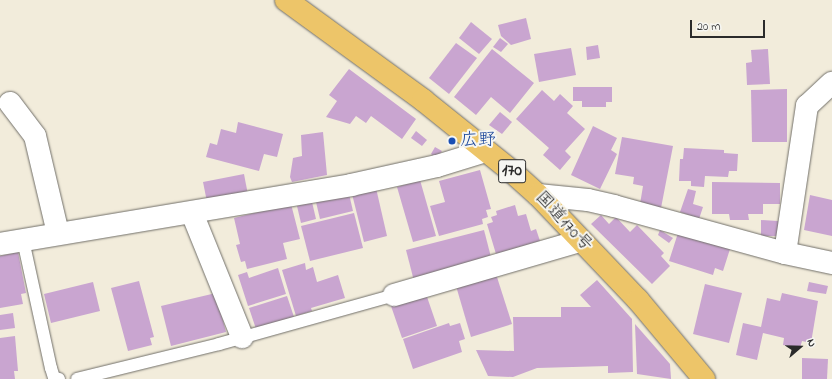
<!DOCTYPE html>
<html>
<head>
<meta charset="utf-8">
<style>
	body { margin:0 }
	#map { position:relative; width:832px; height:379px; overflow:hidden; background:#f2ecdb; font-family:"Indie Flower","Klee One",sans-serif }
	div>[style] { position:absolute }
	[style*='--x'] { left:calc(var(--x)*1px); top:calc(var(--y)*1px); width:calc(var(--w)*1px); rotate:calc(var(--a)*1deg) }
	.building>* { inset:0; background:#c9a5d0 }
	.roads { filter:drop-shadow(0 0 1px #716f69) drop-shadow(0 0 1px #716f69) }
	.service>* { height:12px; margin:-6px; padding:0 6px; transform-origin:6px; border-radius:6px; background:#fff }
	.minor>* { height:22px; margin:-11px; padding:0 11px; transform-origin:11px; border-radius:11px; background:#fff }
	.trunk>* { height:22px; margin:-11px; padding:0 11px; transform-origin:11px; border-radius:11px; background:#edc569 }
	.dots>* { width:11px; height:11px; translate:-50% -50%; box-sizing:border-box; border:2px solid #f6f6f2; border-radius:50% }
	span { translate:-50% -50%; white-space:nowrap; text-align:center; line-height:1.15; -webkit-text-stroke:4px #f6f6f2; paint-order:stroke }
	.shield-label span { padding:1px 3px; background:#f6f6f2; border:1px solid; border-radius:3px; -webkit-text-stroke-width:0 }
	.shield-label { font-size:17px; color:#2b2b2b; font-weight:700 }
	.transit-label { font-size:18px; color:#164399 }
	.left { translate:0 -50%; text-align:left }
	.street-label { font-size:18px; color:#2b2b2b }
	.north { position:absolute; left:780px; top:327px; width:40px; height:40px; -webkit-text-stroke:3px #f6f6f2; paint-order:stroke; rotate:70deg; font-size:11px; font-weight:700; line-height:16px; text-align:center; color:#2b2b2b }
	.north::after { content:''; display:block; margin:auto; width:14px; height:18px; background:#2b2b2b; clip-path:polygon(50% 0,100% 100%,50% 72%,0 100%) }
	.scale { position:absolute; left:690px; top:20px; width:75px; height:18px; box-sizing:border-box; border:2px solid #2b2b2b; border-top:0; padding-left:5px; font-size:12px; line-height:14px; white-space:nowrap; color:#2b2b2b; -webkit-text-stroke:3px #f6f6f2; paint-order:stroke }
</style>
</head>
<body>
<div id="map">
	<div class="building">
		<div style="clip-path:polygon(526px 18px,531px 39px,511px 45px,501px 36px,498px 25px)"></div>
		<div style="clip-path:polygon(471px 22px,492px 39px,479px 54px,459px 38px)"></div>
		<div style="clip-path:polygon(500px 38px,508px 44px,501px 52px,493px 47px)"></div>
		<div style="clip-path:polygon(456px 43px,477px 58px,449px 94px,429px 78px)"></div>
		<div style="clip-path:polygon(598px 45px,600px 58px,587px 60px,586px 47px)"></div>
		<div style="clip-path:polygon(571px 48px,576px 75px,539px 82px,534px 54px)"></div>
		<div style="clip-path:polygon(492px 49px,534px 83px,510px 113px,491px 97px,476px 115px,454px 97px)"></div>
		<div style="clip-path:polygon(768px 49px,770px 84px,747px 85px,746px 63px,752px 62px,751px 50px)"></div>
		<div style="clip-path:polygon(349px 69px,416px 119px,402px 139px,371px 116px,366px 123px,356px 116px,350px 124px,326px 117px,337px 101px,329px 95px)"></div>
		<div style="clip-path:polygon(573px 87px,612px 87px,612px 102px,606px 102px,606px 107px,582px 107px,582px 101px,573px 101px)"></div>
		<div style="clip-path:polygon(787px 89px,787px 142px,752px 142px,751px 90px)"></div>
		<div style="clip-path:polygon(542px 90px,554px 101px,560px 94px,573px 106px,567px 113px,585px 129px,565px 151px,571px 157px,560px 170px,543px 155px,549px 148px,516px 119px)"></div>
		<div style="clip-path:polygon(500px 112px,512px 122px,502px 134px,489px 125px)"></div>
		<div style="clip-path:polygon(238px 122px,283px 134px,277px 157px,264px 154px,259px 171px,206px 157px,210px 143px,217px 145px,221px 129px,236px 133px)"></div>
		<div style="clip-path:polygon(593px 126px,617px 138px,611px 150px,617px 154px,600px 189px,571px 175px)"></div>
		<div style="clip-path:polygon(416px 131px,427px 140px,422px 146px,411px 138px)"></div>
		<div style="clip-path:polygon(323px 132px,327px 175px,292px 182px,290px 177px,293px 158px,302px 156px,301px 135px)"></div>
		<div style="clip-path:polygon(622px 137px,673px 146px,661px 208px,640px 204px,643px 186px,633px 184px,634px 177px,615px 174px)"></div>
		<div style="clip-path:polygon(435px 147px,442px 151px,437px 158px,431px 154px)"></div>
		<div style="clip-path:polygon(684px 148px,724px 150px,724px 153px,738px 154px,737px 171px,729px 171px,728px 177px,705px 176px,704px 187px,691px 186px,691px 181px,679px 181px,680px 159px,683px 159px)"></div>
		<div style="clip-path:polygon(480px 170px,491px 209px,486px 210px,488px 217px,482px 219px,483px 224px,439px 236px,430px 206px,445px 202px,439px 181px)"></div>
		<div style="clip-path:polygon(244px 174px,248px 195px,207px 202px,203px 182px)"></div>
		<div style="clip-path:polygon(420px 180px,436px 236px,413px 242px,397px 187px)"></div>
		<div style="clip-path:polygon(712px 182px,780px 183px,780px 204px,763px 204px,763px 214px,748px 214px,749px 220px,730px 220px,729px 214px,712px 214px)"></div>
		<div style="clip-path:polygon(376px 188px,387px 236px,364px 242px,352px 194px)"></div>
		<div style="clip-path:polygon(688px 189px,696px 191px,693px 204px,703px 207px,699px 219px,680px 212px)"></div>
		<div style="clip-path:polygon(349px 194px,353px 211px,320px 219px,316px 202px)"></div>
		<div style="clip-path:polygon(810px 195px,832px 200px,832px 236px,804px 230px)"></div>
		<div style="clip-path:polygon(312px 202px,316px 219px,301px 223px,297px 206px)"></div>
		<div style="clip-path:polygon(291px 204px,300px 239px,283px 243px,287px 259px,247px 269px,245px 261px,241px 262px,236px 245px,240px 244px,234px 218px)"></div>
		<div style="clip-path:polygon(515px 205px,518px 216px,526px 214px,531px 231px,536px 229px,540px 241px,496px 254px,487px 224px,493px 222px,491px 217px,497px 215px,496px 211px)"></div>
		<div style="clip-path:polygon(354px 213px,363px 248px,310px 261px,301px 226px)"></div>
		<div style="clip-path:polygon(601px 215px,609px 224px,616px 217px,630px 232px,637px 225px,664px 253px,661px 256px,670px 266px,652px 284px,591px 224px)"></div>
		<div style="clip-path:polygon(761px 220px,778px 221px,778px 236px,761px 236px)"></div>
		<div style="clip-path:polygon(484px 230px,492px 261px,414px 281px,406px 250px)"></div>
		<div style="clip-path:polygon(660px 230px,673px 238px,669px 243px,658px 235px)"></div>
		<div style="clip-path:polygon(678px 233px,730px 249px,723px 271px,715px 268px,713px 275px,669px 261px)"></div>
		<div style="clip-path:polygon(18px 252px,26px 293px,21px 294px,23px 304px,0 308px,0 256px)"></div>
		<div style="clip-path:polygon(305px 263px,306px 270px,313px 267px,317px 282px,338px 275px,345px 298px,311px 308px,312px 311px,296px 316px,282px 270px)"></div>
		<div style="clip-path:polygon(278px 268px,286px 294px,248px 306px,238px 275px,247px 272px,249px 278px)"></div>
		<div style="clip-path:polygon(496px 274px,512px 324px,471px 337px,456px 286px)"></div>
		<div style="clip-path:polygon(597px 280px,632px 319px,633px 372px,608px 373px,608px 366px,537px 368px,513px 377px,488px 376px,476px 350px,514px 351px,513px 317px,561px 317px,561px 307px,591px 307px,580px 295px)"></div>
		<div style="clip-path:polygon(139px 281px,154px 337px,150px 338px,152px 345px,128px 351px,111px 288px)"></div>
		<div style="clip-path:polygon(93px 282px,100px 311px,51px 323px,44px 294px)"></div>
		<div style="clip-path:polygon(809px 282px,828px 286px,826px 294px,807px 291px)"></div>
		<div style="clip-path:polygon(705px 284px,742px 293px,729px 343px,693px 334px)"></div>
		<div style="clip-path:polygon(216px 293px,226px 332px,171px 346px,161px 306px)"></div>
		<div style="clip-path:polygon(782px 293px,818px 301px,811px 343px,802px 341px,800px 348px,783px 345px,784px 338px,763px 333px,757px 360px,736px 355px,743px 323px,761px 327px,767px 298px,780px 301px)"></div>
		<div style="clip-path:polygon(426px 294px,437px 326px,402px 338px,391px 306px)"></div>
		<div style="clip-path:polygon(287px 296px,294px 317px,256px 329px,249px 308px)"></div>
		<div style="clip-path:polygon(13px 313px,15px 328px,0 330px,0 315px)"></div>
		<div style="clip-path:polygon(449px 323px,450px 326px,460px 323px,465px 339px,459px 341px,462px 352px,413px 369px,403px 339px)"></div>
		<div style="clip-path:polygon(635px 324px,670px 364px,671px 379px,637px 374px)"></div>
		<div style="clip-path:polygon(15px 336px,18px 371px,14px 371px,15px 379px,0 379px,0 338px)"></div>
		<div style="clip-path:polygon(802px 358px,828px 359px,827px 379px,802px 379px)"></div>
	</div>
	<div class="roads">
		<div class="service">
			<div style="--x:23;--y:240;--w:131;--a:77.7"></div>
			<div style="--x:51;--y:368;--w:10;--a:73"></div>
			<div style="--x:54;--y:378;--w:5;--a:11"></div>
			<div style="--x:77;--y:379;--w:146;--a:-13.8"></div>
			<div style="--x:219;--y:344;--w:182;--a:-15.6"></div>
		</div>
		<div class="minor">
			<div style="--x:10;--y:103;--w:41;--a:52.9"></div>
			<div style="--x:35;--y:136;--w:100;--a:76.7"></div>
			<div style="--x:538;--y:195;--w:50;--a:5.7"></div>
			<div style="--x:588;--y:200;--w:27;--a:13"></div>
			<div style="--x:614;--y:206;--w:177;--a:15.4"></div>
			<div style="--x:785;--y:253;--w:48;--a:12"></div>
			<div style="--x:192;--y:213;--w:134;--a:68"></div>
			<div style="--x:0;--y:244;--w:356;--a:-9.5"></div>
			<div style="--x:351;--y:185;--w:88;--a:-12.5"></div>
			<div style="--x:437;--y:166;--w:51;--a:-17"></div>
			<div style="--x:785;--y:253;--w:149;--a:-81.5"></div>
			<div style="--x:807;--y:106;--w:34;--a:-43"></div>
			<div style="--x:394;--y:295;--w:194;--a:-16.2"></div>
		</div>
		<div class="trunk">
			<div style="--x:286;--y:0;--w:170;--a:36.1"></div>
			<div style="--x:423;--y:100;--w:112;--a:38.8"></div>
			<div style="--x:510;--y:170;--w:38;--a:42"></div>
			<div style="--x:538;--y:195;--w:145;--a:46.4"></div>
			<div style="--x:638;--y:300;--w:103;--a:50.1"></div>
		</div>
	</div>
	<div class="dots">
		<div style="left:452px;top:141px;background:#1a4fb4"></div>
	</div>
	<div class="shield-label">
		<span style="left:512px;top:171px">170</span>
	</div>
	<div class="transit-label">
		<span class="left" style="left:460px;top:141px">広野</span>
	</div>
	<div class="street-label">
		<span style="left:563px;top:222px;rotate:47deg">国道170号</span>
	</div>
	<div class="north">N</div>
	<div class="scale">20 m</div>
</div>
</body>
</html>
